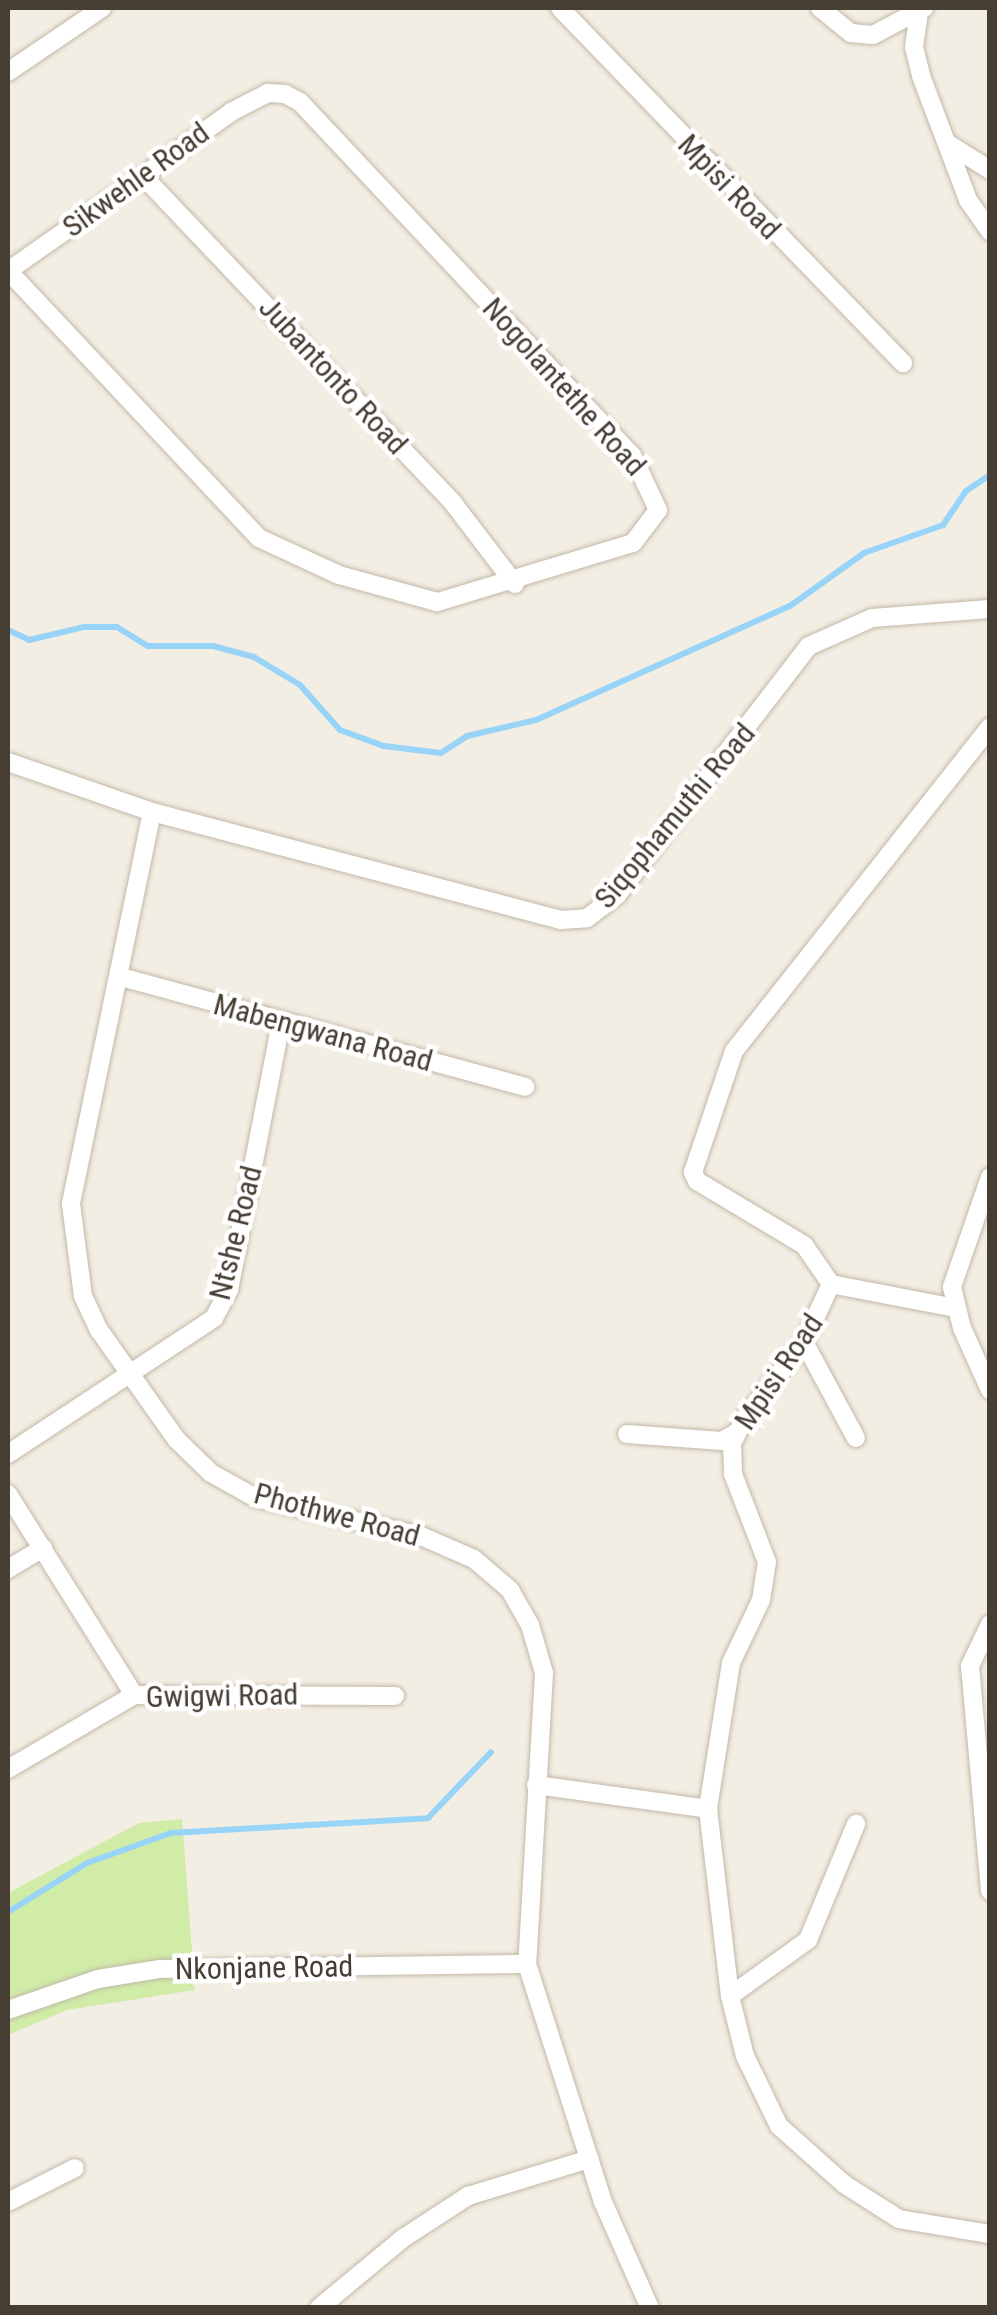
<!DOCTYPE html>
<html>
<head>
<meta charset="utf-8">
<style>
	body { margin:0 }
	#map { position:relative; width:997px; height:2315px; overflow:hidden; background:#f3eee3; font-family:"Roboto Condensed",sans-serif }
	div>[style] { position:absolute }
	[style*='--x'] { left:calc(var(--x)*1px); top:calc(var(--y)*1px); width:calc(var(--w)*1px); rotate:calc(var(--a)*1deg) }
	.green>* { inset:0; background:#d0eca7 }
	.stream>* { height:6px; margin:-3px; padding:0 3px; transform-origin:3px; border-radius:3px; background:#98d4f7 }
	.roads { filter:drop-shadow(0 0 2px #c3b8a8) drop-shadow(0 0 2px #c3b8a8) }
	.street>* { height:18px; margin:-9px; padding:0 9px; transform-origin:9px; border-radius:9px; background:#fff }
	span { translate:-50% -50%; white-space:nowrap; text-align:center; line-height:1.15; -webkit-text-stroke:9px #fff; paint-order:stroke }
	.street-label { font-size:30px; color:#463e33 }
	.frame { position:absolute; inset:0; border:10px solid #463e33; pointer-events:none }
</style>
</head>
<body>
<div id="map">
	<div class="green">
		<div style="clip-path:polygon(182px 1819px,195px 1990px,67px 2010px,8px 2035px,8px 1893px,139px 1823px)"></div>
	</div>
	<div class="stream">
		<div style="--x:8;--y:630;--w:23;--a:25"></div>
		<div style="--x:29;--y:640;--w:57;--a:-13.3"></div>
		<div style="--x:84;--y:627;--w:33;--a:0"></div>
		<div style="--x:117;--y:627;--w:36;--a:32"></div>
		<div style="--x:148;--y:646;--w:65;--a:0"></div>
		<div style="--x:213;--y:646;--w:42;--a:15"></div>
		<div style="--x:254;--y:657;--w:54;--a:31.3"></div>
		<div style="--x:300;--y:685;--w:60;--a:48.4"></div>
		<div style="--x:340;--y:730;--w:47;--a:20"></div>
		<div style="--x:384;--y:746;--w:57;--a:7"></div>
		<div style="--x:441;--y:753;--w:31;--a:-33"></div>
		<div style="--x:467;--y:736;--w:71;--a:-13.1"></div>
		<div style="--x:536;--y:720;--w:278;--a:-24.2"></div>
		<div style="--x:790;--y:606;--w:91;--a:-35.6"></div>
		<div style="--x:864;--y:553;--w:84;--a:-19.5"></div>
		<div style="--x:943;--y:525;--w:41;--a:-55.9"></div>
		<div style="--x:966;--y:491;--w:29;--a:-34"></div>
		<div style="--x:8;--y:1912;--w:93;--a:-31.8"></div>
		<div style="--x:87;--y:1863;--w:89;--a:-19.7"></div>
		<div style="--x:171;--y:1833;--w:257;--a:-3.3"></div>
		<div style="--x:428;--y:1818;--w:91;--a:-46.3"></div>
	</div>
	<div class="roads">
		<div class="street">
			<div style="--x:560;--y:8;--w:494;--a:46"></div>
			<div style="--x:820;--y:8;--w:40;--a:39"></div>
			<div style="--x:851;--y:33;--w:22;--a:5"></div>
			<div style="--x:873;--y:35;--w:58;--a:-27.9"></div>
			<div style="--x:919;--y:12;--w:35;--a:98"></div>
			<div style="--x:914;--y:47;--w:30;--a:76"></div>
			<div style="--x:921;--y:76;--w:133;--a:69.2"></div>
			<div style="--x:968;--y:200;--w:39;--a:55"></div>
			<div style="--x:8;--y:72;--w:114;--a:-34.2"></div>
			<div style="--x:947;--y:143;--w:51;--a:32.1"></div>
			<div style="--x:143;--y:176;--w:451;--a:46.5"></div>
			<div style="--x:453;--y:503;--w:102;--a:52.6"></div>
			<div style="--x:8;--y:272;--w:1;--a:-90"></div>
			<div style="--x:8;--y:271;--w:165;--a:-35.1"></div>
			<div style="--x:143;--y:176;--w:109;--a:-36"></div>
			<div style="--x:231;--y:112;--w:42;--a:-27.2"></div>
			<div style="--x:268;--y:93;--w:17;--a:3"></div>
			<div style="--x:285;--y:94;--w:17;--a:28"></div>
			<div style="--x:300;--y:102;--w:485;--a:46.8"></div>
			<div style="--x:632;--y:455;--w:61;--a:64.7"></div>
			<div style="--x:658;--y:510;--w:41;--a:127.1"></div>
			<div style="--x:633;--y:543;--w:205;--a:163.2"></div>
			<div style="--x:437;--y:602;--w:102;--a:-164.6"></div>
			<div style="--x:339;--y:575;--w:88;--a:-155.2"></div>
			<div style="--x:259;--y:538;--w:366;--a:-133.2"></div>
			<div style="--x:990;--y:727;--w:413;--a:128.3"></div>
			<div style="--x:734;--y:1051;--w:128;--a:108.7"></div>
			<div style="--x:693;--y:1172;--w:10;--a:66"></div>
			<div style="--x:697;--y:1181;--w:125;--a:30.9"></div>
			<div style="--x:804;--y:1245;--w:47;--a:55.3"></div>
			<div style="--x:831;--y:1284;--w:64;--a:115"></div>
			<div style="--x:804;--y:1342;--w:96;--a:127.8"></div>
			<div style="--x:745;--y:1418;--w:28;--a:117"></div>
			<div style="--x:732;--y:1443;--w:31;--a:88"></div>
			<div style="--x:733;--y:1474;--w:94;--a:68.9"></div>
			<div style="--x:767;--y:1562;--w:38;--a:99"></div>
			<div style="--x:761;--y:1600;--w:70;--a:115.5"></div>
			<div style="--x:731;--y:1663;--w:148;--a:99"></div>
			<div style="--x:708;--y:1809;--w:188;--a:83.3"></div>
			<div style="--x:730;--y:1996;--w:62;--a:76"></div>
			<div style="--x:745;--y:2056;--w:78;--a:64.1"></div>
			<div style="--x:779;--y:2126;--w:87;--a:41.7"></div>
			<div style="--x:844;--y:2184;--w:65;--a:32.5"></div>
			<div style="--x:899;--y:2219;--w:92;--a:9.4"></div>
			<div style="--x:8;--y:762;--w:152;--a:19.1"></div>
			<div style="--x:152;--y:812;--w:400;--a:101.7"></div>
			<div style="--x:71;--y:1204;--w:93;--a:82.6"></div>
			<div style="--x:83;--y:1296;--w:38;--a:65"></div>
			<div style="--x:99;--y:1330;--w:135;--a:54.7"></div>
			<div style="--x:177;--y:1440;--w:47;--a:44.1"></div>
			<div style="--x:211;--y:1473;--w:51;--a:29.1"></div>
			<div style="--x:256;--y:1498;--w:169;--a:13"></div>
			<div style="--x:421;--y:1536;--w:58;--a:23.5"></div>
			<div style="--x:474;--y:1559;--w:48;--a:40.7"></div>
			<div style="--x:510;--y:1590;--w:40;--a:60.3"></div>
			<div style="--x:530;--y:1625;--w:50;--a:73.7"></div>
			<div style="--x:544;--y:1673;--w:291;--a:93.3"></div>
			<div style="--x:527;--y:1964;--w:250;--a:72.3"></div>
			<div style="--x:603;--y:2202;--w:116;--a:66.1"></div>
			<div style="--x:152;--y:812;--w:423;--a:14.8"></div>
			<div style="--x:561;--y:920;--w:26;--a:-4"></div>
			<div style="--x:587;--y:918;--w:38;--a:-37"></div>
			<div style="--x:617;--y:895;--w:314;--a:-52.4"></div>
			<div style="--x:809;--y:646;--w:69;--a:-24"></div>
			<div style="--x:872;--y:618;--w:118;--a:-4.4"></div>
			<div style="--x:121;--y:977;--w:419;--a:15.2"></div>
			<div style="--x:990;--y:1177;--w:116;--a:109.1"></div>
			<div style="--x:952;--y:1287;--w:42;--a:76.3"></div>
			<div style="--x:962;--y:1328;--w:68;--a:65.7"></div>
			<div style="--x:831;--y:1284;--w:127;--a:10.9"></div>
			<div style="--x:804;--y:1342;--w:109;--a:61.6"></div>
			<div style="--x:627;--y:1434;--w:95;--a:4.2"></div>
			<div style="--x:722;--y:1441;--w:16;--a:-30"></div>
			<div style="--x:8;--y:1454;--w:247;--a:-33.4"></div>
			<div style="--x:214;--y:1318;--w:32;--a:-62"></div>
			<div style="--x:229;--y:1290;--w:272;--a:-79"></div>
			<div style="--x:8;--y:1494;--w:237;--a:57.9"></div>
			<div style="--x:8;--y:1569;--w:41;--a:-31"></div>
			<div style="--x:990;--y:1624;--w:47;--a:115.5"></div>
			<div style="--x:970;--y:1666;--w:226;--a:84.9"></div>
			<div style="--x:8;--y:1769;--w:146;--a:-30.4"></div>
			<div style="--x:134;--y:1695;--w:261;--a:0.2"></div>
			<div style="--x:536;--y:1785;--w:174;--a:7.9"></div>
			<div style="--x:730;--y:1996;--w:96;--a:-35.7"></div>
			<div style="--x:808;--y:1940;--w:126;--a:-67.5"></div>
			<div style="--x:8;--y:2010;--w:95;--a:-19"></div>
			<div style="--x:98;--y:1979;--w:63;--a:-9.2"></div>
			<div style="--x:160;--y:1969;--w:367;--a:-0.8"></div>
			<div style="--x:8;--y:2202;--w:75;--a:-26.9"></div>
			<div style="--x:319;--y:2308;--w:108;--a:-39.7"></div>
			<div style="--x:402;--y:2239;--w:79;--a:-33.1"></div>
			<div style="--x:468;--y:2196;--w:127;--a:-17"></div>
		</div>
	</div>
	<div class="street-label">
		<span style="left:136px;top:180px;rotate:-36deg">Sikwehle Road</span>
		<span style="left:729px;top:187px;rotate:46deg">Mpisi Road</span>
		<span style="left:333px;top:376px;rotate:47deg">Jubantonto Road</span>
		<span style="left:564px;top:387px;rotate:48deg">Nogolantethe Road</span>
		<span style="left:675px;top:816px;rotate:-50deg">Siqophamuthi Road</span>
		<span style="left:323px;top:1033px;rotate:15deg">Mabengwana Road</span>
		<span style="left:236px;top:1233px;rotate:-76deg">Ntshe Road</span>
		<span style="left:779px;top:1372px;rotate:-56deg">Mpisi Road</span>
		<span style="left:337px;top:1515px;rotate:15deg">Phothwe Road</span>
		<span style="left:222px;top:1696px;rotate:-1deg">Gwigwi Road</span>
		<span style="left:264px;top:1968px;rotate:-1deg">Nkonjane Road</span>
	</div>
	<div class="frame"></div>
</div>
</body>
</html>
